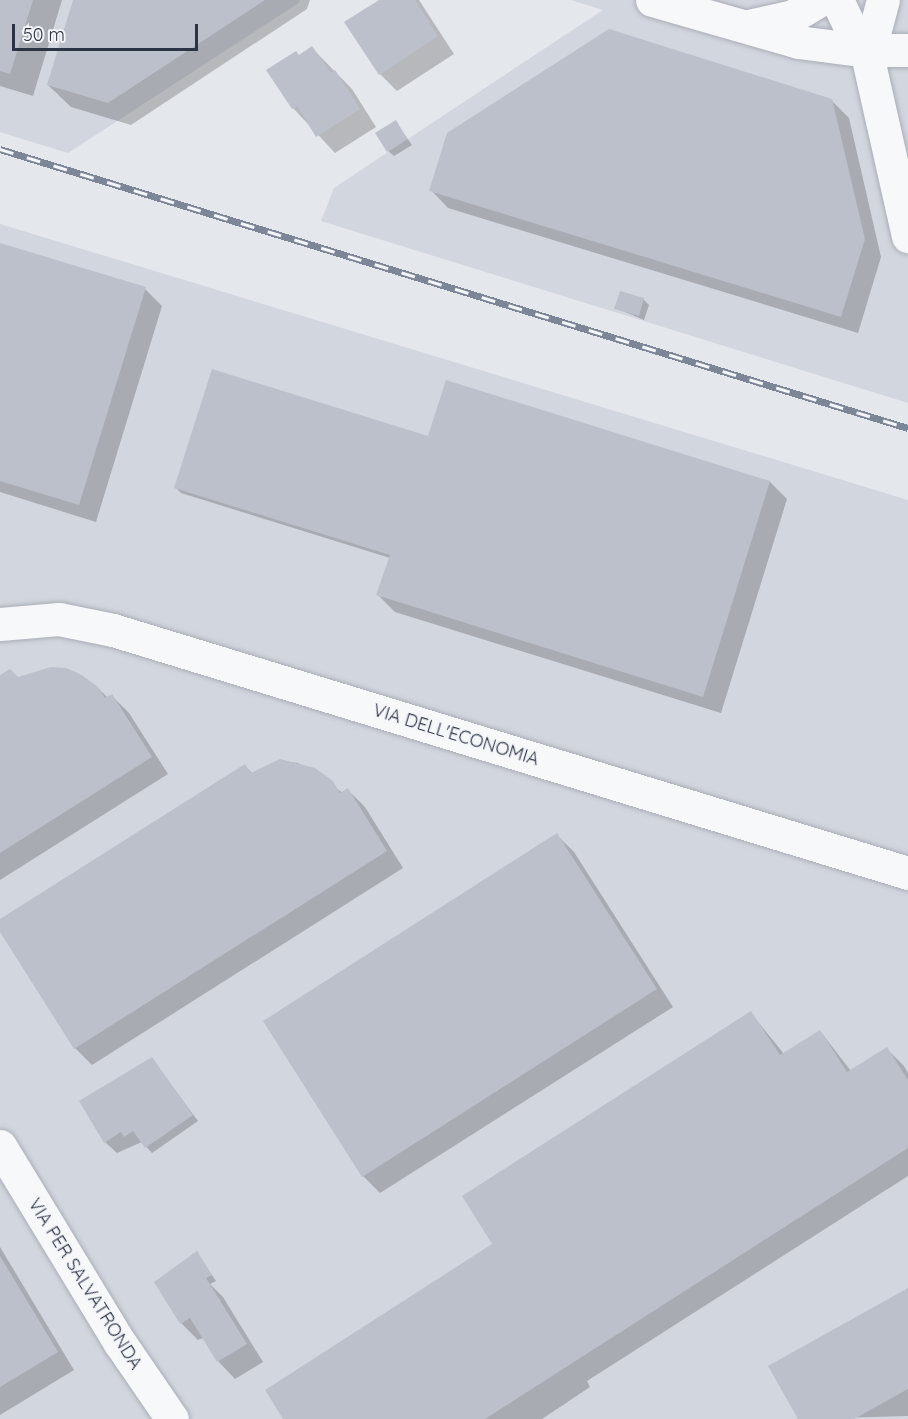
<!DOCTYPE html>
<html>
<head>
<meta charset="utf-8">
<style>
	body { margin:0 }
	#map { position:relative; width:908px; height:1419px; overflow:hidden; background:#e4e7ec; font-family:Quicksand,sans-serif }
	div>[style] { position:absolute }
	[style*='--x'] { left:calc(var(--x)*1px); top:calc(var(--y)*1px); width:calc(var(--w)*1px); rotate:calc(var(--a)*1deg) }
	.built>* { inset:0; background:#d2d6de }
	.shadow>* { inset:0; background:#0003 }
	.building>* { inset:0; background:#bbc0ca }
	.roads { filter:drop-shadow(0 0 2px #a9aeb7) drop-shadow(0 0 2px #a9aeb7) }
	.minor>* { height:33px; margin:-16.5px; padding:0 16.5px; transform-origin:16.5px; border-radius:16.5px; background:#f7f8fa }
	.rail>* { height:7px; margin-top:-3.5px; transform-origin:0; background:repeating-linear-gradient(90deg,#f4f6f9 0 14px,#7d8696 0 28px); box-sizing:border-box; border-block:2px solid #7d8696 }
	span { translate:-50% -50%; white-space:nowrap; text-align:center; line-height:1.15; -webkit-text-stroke:4.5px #f4f6f9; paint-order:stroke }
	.street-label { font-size:18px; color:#2b3445 }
	.scale { position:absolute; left:12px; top:24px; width:186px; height:27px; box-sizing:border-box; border:3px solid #2b3445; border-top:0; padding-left:8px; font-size:18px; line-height:21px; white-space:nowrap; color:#2b3445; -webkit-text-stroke:4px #f4f6f9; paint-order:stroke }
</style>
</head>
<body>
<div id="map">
	<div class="built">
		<div style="clip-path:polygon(0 0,299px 0,300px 2px,68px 153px,0 132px)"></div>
		<div style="clip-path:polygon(571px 0,908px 0,908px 403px,321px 221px,334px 188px,603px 10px)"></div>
		<div style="clip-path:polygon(0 224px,908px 500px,908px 1419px,0 1419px)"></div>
	</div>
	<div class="shadow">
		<div style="clip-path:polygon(0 0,62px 0,33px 96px,0 86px)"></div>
		<div style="clip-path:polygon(75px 0,310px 0,307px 9px,131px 125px,71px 107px,48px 85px)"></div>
		<div style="clip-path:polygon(382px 0,419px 0,454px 54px,397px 91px,380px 74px)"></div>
		<div style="clip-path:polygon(312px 48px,352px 89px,376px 127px,335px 153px,293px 108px,299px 56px)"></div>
		<div style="clip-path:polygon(831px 100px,849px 118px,881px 257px,858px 333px,448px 208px,431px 190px)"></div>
		<div style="clip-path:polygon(396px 122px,412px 145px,394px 156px,388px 151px)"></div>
		<div style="clip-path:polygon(0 244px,145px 289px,162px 306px,96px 522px,0 492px)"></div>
		<div style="clip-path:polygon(643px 299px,649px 305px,644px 320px,616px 308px)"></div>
		<div style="clip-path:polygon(446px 382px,770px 482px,787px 499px,721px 713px,395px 612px,378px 595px,390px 558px,181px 493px,175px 487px,428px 438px)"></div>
		<div style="clip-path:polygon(0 677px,98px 688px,108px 698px,112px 696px,129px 713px,168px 774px,0 880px)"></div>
		<div style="clip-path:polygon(281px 761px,298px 763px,343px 793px,348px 790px,365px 807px,403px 868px,92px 1065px,75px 1048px,0 929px,0 920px,245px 766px,253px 774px)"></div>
		<div style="clip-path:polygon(557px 835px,574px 852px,673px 1007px,380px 1193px,363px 1176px)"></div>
		<div style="clip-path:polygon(751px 1013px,784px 1054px,820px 1031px,851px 1071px,887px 1049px,904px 1066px,908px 1073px,908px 1176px,587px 1381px,590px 1387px,542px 1419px,285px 1419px,492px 1246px)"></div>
		<div style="clip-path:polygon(152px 1059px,198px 1121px,152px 1153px,142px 1142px,117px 1153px,105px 1142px)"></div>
		<div style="clip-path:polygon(0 1247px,74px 1370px,0 1415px)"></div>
		<div style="clip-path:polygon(197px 1253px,216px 1281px,210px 1284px,223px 1297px,263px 1362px,235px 1379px,218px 1361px,203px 1338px,198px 1340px,181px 1323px)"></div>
		<div style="clip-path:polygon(908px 1290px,908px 1416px,799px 1419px)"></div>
	</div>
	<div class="building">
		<div style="clip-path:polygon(0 0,33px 0,10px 74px,0 71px)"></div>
		<div style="clip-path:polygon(73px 0,265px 0,108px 103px,47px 85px)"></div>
		<div style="clip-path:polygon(379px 0,415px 0,438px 36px,379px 75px,344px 22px)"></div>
		<div style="clip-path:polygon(609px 29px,832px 99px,865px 239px,841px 317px,429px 191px,447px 133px)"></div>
		<div style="clip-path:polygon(312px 46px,331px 73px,335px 70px,360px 109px,316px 137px,297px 106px,292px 109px,266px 70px,296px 51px,299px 55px)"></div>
		<div style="clip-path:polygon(396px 120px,407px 139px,387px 152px,375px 133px)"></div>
		<div style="clip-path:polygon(0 243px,146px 287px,79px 505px,0 481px)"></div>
		<div style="clip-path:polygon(620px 291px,644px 298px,639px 316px,614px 309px)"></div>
		<div style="clip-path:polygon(212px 369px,428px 436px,446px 380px,770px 481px,703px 697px,376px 595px,390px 555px,174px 488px)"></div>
		<div style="clip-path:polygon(51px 667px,66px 668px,82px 675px,98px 687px,105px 698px,112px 694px,152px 757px,0 853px,0 675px,10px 669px,18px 677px)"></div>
		<div style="clip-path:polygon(280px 759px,315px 768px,333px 781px,340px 793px,348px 788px,387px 851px,74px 1049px,0 932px,0 919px,245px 764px,251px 773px)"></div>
		<div style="clip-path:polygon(557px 833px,657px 989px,362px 1177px,263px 1021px)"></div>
		<div style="clip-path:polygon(751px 1011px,780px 1055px,820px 1030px,847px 1072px,887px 1047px,908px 1080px,908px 1148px,485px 1419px,283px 1419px,265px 1390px,492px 1244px,462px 1196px)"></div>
		<div style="clip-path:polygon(152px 1057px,193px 1115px,145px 1148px,133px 1131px,124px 1137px,121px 1132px,104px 1143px,79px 1101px)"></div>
		<div style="clip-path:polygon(197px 1251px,212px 1275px,206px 1278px,247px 1344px,217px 1362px,190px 1318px,180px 1324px,154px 1282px)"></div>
		<div style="clip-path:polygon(0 1256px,58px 1352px,0 1387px)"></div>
		<div style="clip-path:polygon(908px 1288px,908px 1389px,854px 1419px,798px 1419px,768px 1366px)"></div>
	</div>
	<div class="roads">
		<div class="minor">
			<div style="--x:652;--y:0;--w:152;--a:16"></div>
			<div style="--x:798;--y:42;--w:64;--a:7.2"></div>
			<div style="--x:861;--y:50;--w:47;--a:0"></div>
			<div style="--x:837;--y:0;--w:55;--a:64.4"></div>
			<div style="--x:748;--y:26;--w:46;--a:-12.5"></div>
			<div style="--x:793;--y:16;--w:31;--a:-31"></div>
			<div style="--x:861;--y:50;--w:18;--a:-47"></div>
			<div style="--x:873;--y:37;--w:38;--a:-75"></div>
			<div style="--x:866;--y:50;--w:191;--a:77.3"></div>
			<div style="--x:0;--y:624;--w:59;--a:-4.8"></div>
			<div style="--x:59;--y:619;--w:55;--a:11.5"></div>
			<div style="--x:113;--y:630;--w:831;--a:17"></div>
			<div style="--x:0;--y:1146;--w:231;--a:58.7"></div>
			<div style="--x:120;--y:1343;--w:92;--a:55.6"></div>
		</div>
	</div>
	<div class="rail">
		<div style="--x:0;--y:149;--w:950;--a:17.08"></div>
	</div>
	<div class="street-label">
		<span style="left:456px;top:735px;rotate:17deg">VIA DELL'ECONOMIA</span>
		<span style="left:85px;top:1284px;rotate:58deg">VIA PER SALVATRONDA</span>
	</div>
	<div class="scale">50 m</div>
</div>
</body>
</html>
